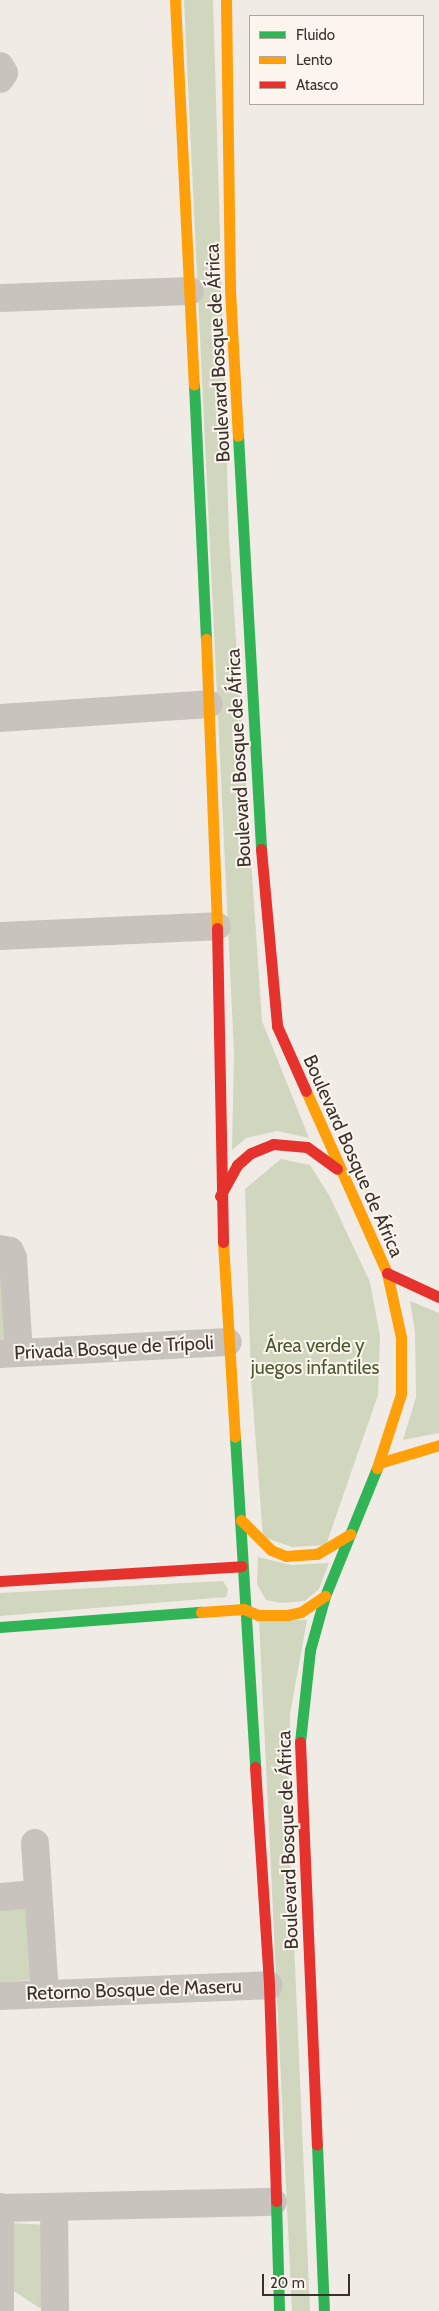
<!DOCTYPE html>
<html>
<head>
<meta charset="utf-8">
<style>
	body { margin:0 }
	#map { position:relative; width:439px; height:2311px; overflow:hidden; background:#f0ebe5; font-family:Cabin,sans-serif }
	div>[style] { position:absolute }
	[style*='--x'] { left:calc(var(--x)*1px); top:calc(var(--y)*1px); width:calc(var(--w)*1px); rotate:calc(var(--a)*1deg) }
	.green>* { inset:0; background:#d1d6bf }
	.street>* { height:28px; margin:-14px; padding:0 14px; transform-origin:14px; border-radius:14px; background:#c9c3be }
	.fast>* { height:11px; margin:-5.5px; padding:0 5.5px; transform-origin:5.5px; border-radius:5.5px; background:#30b455 }
	.slow>* { height:11px; margin:-5.5px; padding:0 5.5px; transform-origin:5.5px; border-radius:5.5px; background:#ff9f0a }
	.jam>* { height:11px; margin:-5.5px; padding:0 5.5px; transform-origin:5.5px; border-radius:5.5px; background:#e5322d }
	span { translate:-50% -50%; white-space:nowrap; text-align:center; line-height:1.15; -webkit-text-stroke:4px #fbf5ee; paint-order:stroke }
	.street-label { font-size:19px; color:#3b302b }
	.park-label { font-size:19px; color:#4a5a2e }
	.legend { position:absolute; left:249px; top:15px; width:175px; height:90px; box-sizing:border-box; background:#fbf5ee; border:1px solid #aea6a0; margin:0; padding:6px 9px; list-style:none; font-size:15px; color:#3b302b }
	.legend li { display:flex; align-items:center; gap:10px; height:25px }
	.legend b { width:25px; border:1px solid #aea6a0 }
	.scale { position:absolute; left:262px; top:2274px; width:88px; height:22px; box-sizing:border-box; border:2px solid #3b302b; border-top:0; padding-left:6px; font-size:15px; line-height:18px; white-space:nowrap; color:#3b302b; -webkit-text-stroke:4px #fbf5ee; paint-order:stroke }
</style>
</head>
<body>
<div id="map">
	<div class="green">
		<div style="clip-path:polygon(184px 0,213px 0,229px 537px,262px 1021px,309px 1138px,277px 1131px,246px 1138px,232px 1150px,234px 1053px)"></div>
		<div style="clip-path:polygon(281px 1159px,310px 1165px,330px 1197px,370px 1282px,380px 1336px,378px 1395px,326px 1545px,292px 1547px,263px 1537px,251px 1378px,245px 1189px)"></div>
		<div style="clip-path:polygon(0 1254px,10px 1340px,0 1341px)"></div>
		<div style="clip-path:polygon(410px 1301px,439px 1313px,439px 1433px,403px 1440px,416px 1397px,415px 1332px)"></div>
		<div style="clip-path:polygon(258px 1557px,291px 1565px,329px 1563px,319px 1589px,305px 1601px,282px 1603px,266px 1600px,257px 1584px)"></div>
		<div style="clip-path:polygon(223px 1581px,228px 1589px,226px 1597px,0 1616px,0 1593px)"></div>
		<div style="clip-path:polygon(259px 1619px,307px 1620px,290px 1714px,288px 1803px,310px 2311px,292px 2311px)"></div>
		<div style="clip-path:polygon(29px 1906px,34px 1980px,0 1982px,0 1909px)"></div>
		<div style="clip-path:polygon(11px 2223px,46px 2225px,44px 2311px,11px 2289px)"></div>
	</div>
	<div class="street">
		<div style="--x:0;--y:66;--w:8;--a:60"></div>
		<div style="--x:4;--y:73;--w:7;--a:124"></div>
		<div style="--x:0;--y:298;--w:190;--a:-2.1"></div>
		<div style="--x:0;--y:718;--w:209;--a:-3.8"></div>
		<div style="--x:0;--y:936;--w:217;--a:-2.6"></div>
		<div style="--x:0;--y:1249;--w:10;--a:11"></div>
		<div style="--x:10;--y:1251;--w:8;--a:67"></div>
		<div style="--x:13;--y:1258;--w:95;--a:86.4"></div>
		<div style="--x:0;--y:1354;--w:228;--a:-3"></div>
		<div style="--x:35;--y:1843;--w:150;--a:86.2"></div>
		<div style="--x:0;--y:1897;--w:37;--a:-5"></div>
		<div style="--x:0;--y:1996;--w:269;--a:-2.3"></div>
		<div style="--x:0;--y:2207;--w:104;--a:90"></div>
		<div style="--x:54;--y:2207;--w:104;--a:89.4"></div>
		<div style="--x:0;--y:2208;--w:273;--a:-1.3"></div>
	</div>
	<div class="fast">
		<div style="--x:194;--y:385;--w:254;--a:87.3"></div>
		<div style="--x:238;--y:436;--w:414;--a:86.8"></div>
		<div style="--x:235;--y:1437;--w:331;--a:86.5"></div>
		<div style="--x:0;--y:1627;--w:202;--a:-4.3"></div>
		<div style="--x:300;--y:1742;--w:93;--a:-83.8"></div>
		<div style="--x:310;--y:1650;--w:56;--a:-74.5"></div>
		<div style="--x:325;--y:1596;--w:138;--a:-67.9"></div>
		<div style="--x:317;--y:2145;--w:166;--a:87.6"></div>
		<div style="--x:276;--y:2201;--w:110;--a:88.4"></div>
	</div>
	<div class="slow">
		<div style="--x:175;--y:0;--w:385;--a:87.2"></div>
		<div style="--x:226;--y:0;--w:290;--a:89.2"></div>
		<div style="--x:230;--y:290;--w:146;--a:86.9"></div>
		<div style="--x:206;--y:639;--w:289;--a:87.8"></div>
		<div style="--x:306;--y:1091;--w:199;--a:66"></div>
		<div style="--x:387;--y:1273;--w:66;--a:77.7"></div>
		<div style="--x:401;--y:1337;--w:57;--a:90"></div>
		<div style="--x:401;--y:1394;--w:78;--a:108"></div>
		<div style="--x:223;--y:1242;--w:195;--a:86.5"></div>
		<div style="--x:379;--y:1463;--w:63;--a:-16.7"></div>
		<div style="--x:241;--y:1520;--w:42;--a:45"></div>
		<div style="--x:271;--y:1550;--w:16;--a:22"></div>
		<div style="--x:286;--y:1556;--w:31;--a:-4"></div>
		<div style="--x:317;--y:1554;--w:39;--a:-31"></div>
		<div style="--x:201;--y:1612;--w:43;--a:-4"></div>
		<div style="--x:244;--y:1609;--w:15;--a:23"></div>
		<div style="--x:258;--y:1615;--w:29;--a:0"></div>
		<div style="--x:287;--y:1615;--w:14;--a:-12"></div>
		<div style="--x:301;--y:1612;--w:29;--a:-34"></div>
	</div>
	<div class="jam">
		<div style="--x:261;--y:849;--w:178;--a:84.8"></div>
		<div style="--x:277;--y:1026;--w:71;--a:66"></div>
		<div style="--x:217;--y:928;--w:314;--a:88.9"></div>
		<div style="--x:220;--y:1196;--w:35;--a:-61"></div>
		<div style="--x:237;--y:1165;--w:18;--a:-41"></div>
		<div style="--x:251;--y:1153;--w:24;--a:-22"></div>
		<div style="--x:273;--y:1144;--w:34;--a:5"></div>
		<div style="--x:307;--y:1147;--w:37;--a:36"></div>
		<div style="--x:387;--y:1273;--w:57;--a:24.8"></div>
		<div style="--x:0;--y:1581;--w:242;--a:-3.5"></div>
		<div style="--x:300;--y:1742;--w:403;--a:87.6"></div>
		<div style="--x:255;--y:1767;--w:218;--a:86.3"></div>
		<div style="--x:269;--y:1985;--w:216;--a:88.1"></div>
	</div>
	<div class="street-label">
		<span style="left:218px;top:353px;rotate:-93deg">Boulevard Bosque de África</span>
		<span style="left:239px;top:758px;rotate:-93deg">Boulevard Bosque de África</span>
		<span style="left:353px;top:1156px;rotate:66deg">Boulevard Bosque de África</span>
		<span style="left:114px;top:1348px;rotate:-3deg">Privada Bosque de Trípoli</span>
		<span style="left:288px;top:1840px;rotate:-92deg">Boulevard Bosque de África</span>
		<span style="left:134px;top:1990px;rotate:-2deg">Retorno Bosque de Maseru</span>
	</div>
	<div class="park-label">
		<span style="left:315px;top:1357px">Área verde y<br>juegos infantiles</span>
	</div>
	<ul class="legend">
	<li><b style="height:6px;background:#30b455"></b>Fluido</li>
	<li><b style="height:6px;background:#ff9f0a"></b>Lento</li>
	<li><b style="height:6px;background:#e5322d"></b>Atasco</li>
	</ul>
	<div class="scale">20 m</div>
</div>
</body>
</html>
